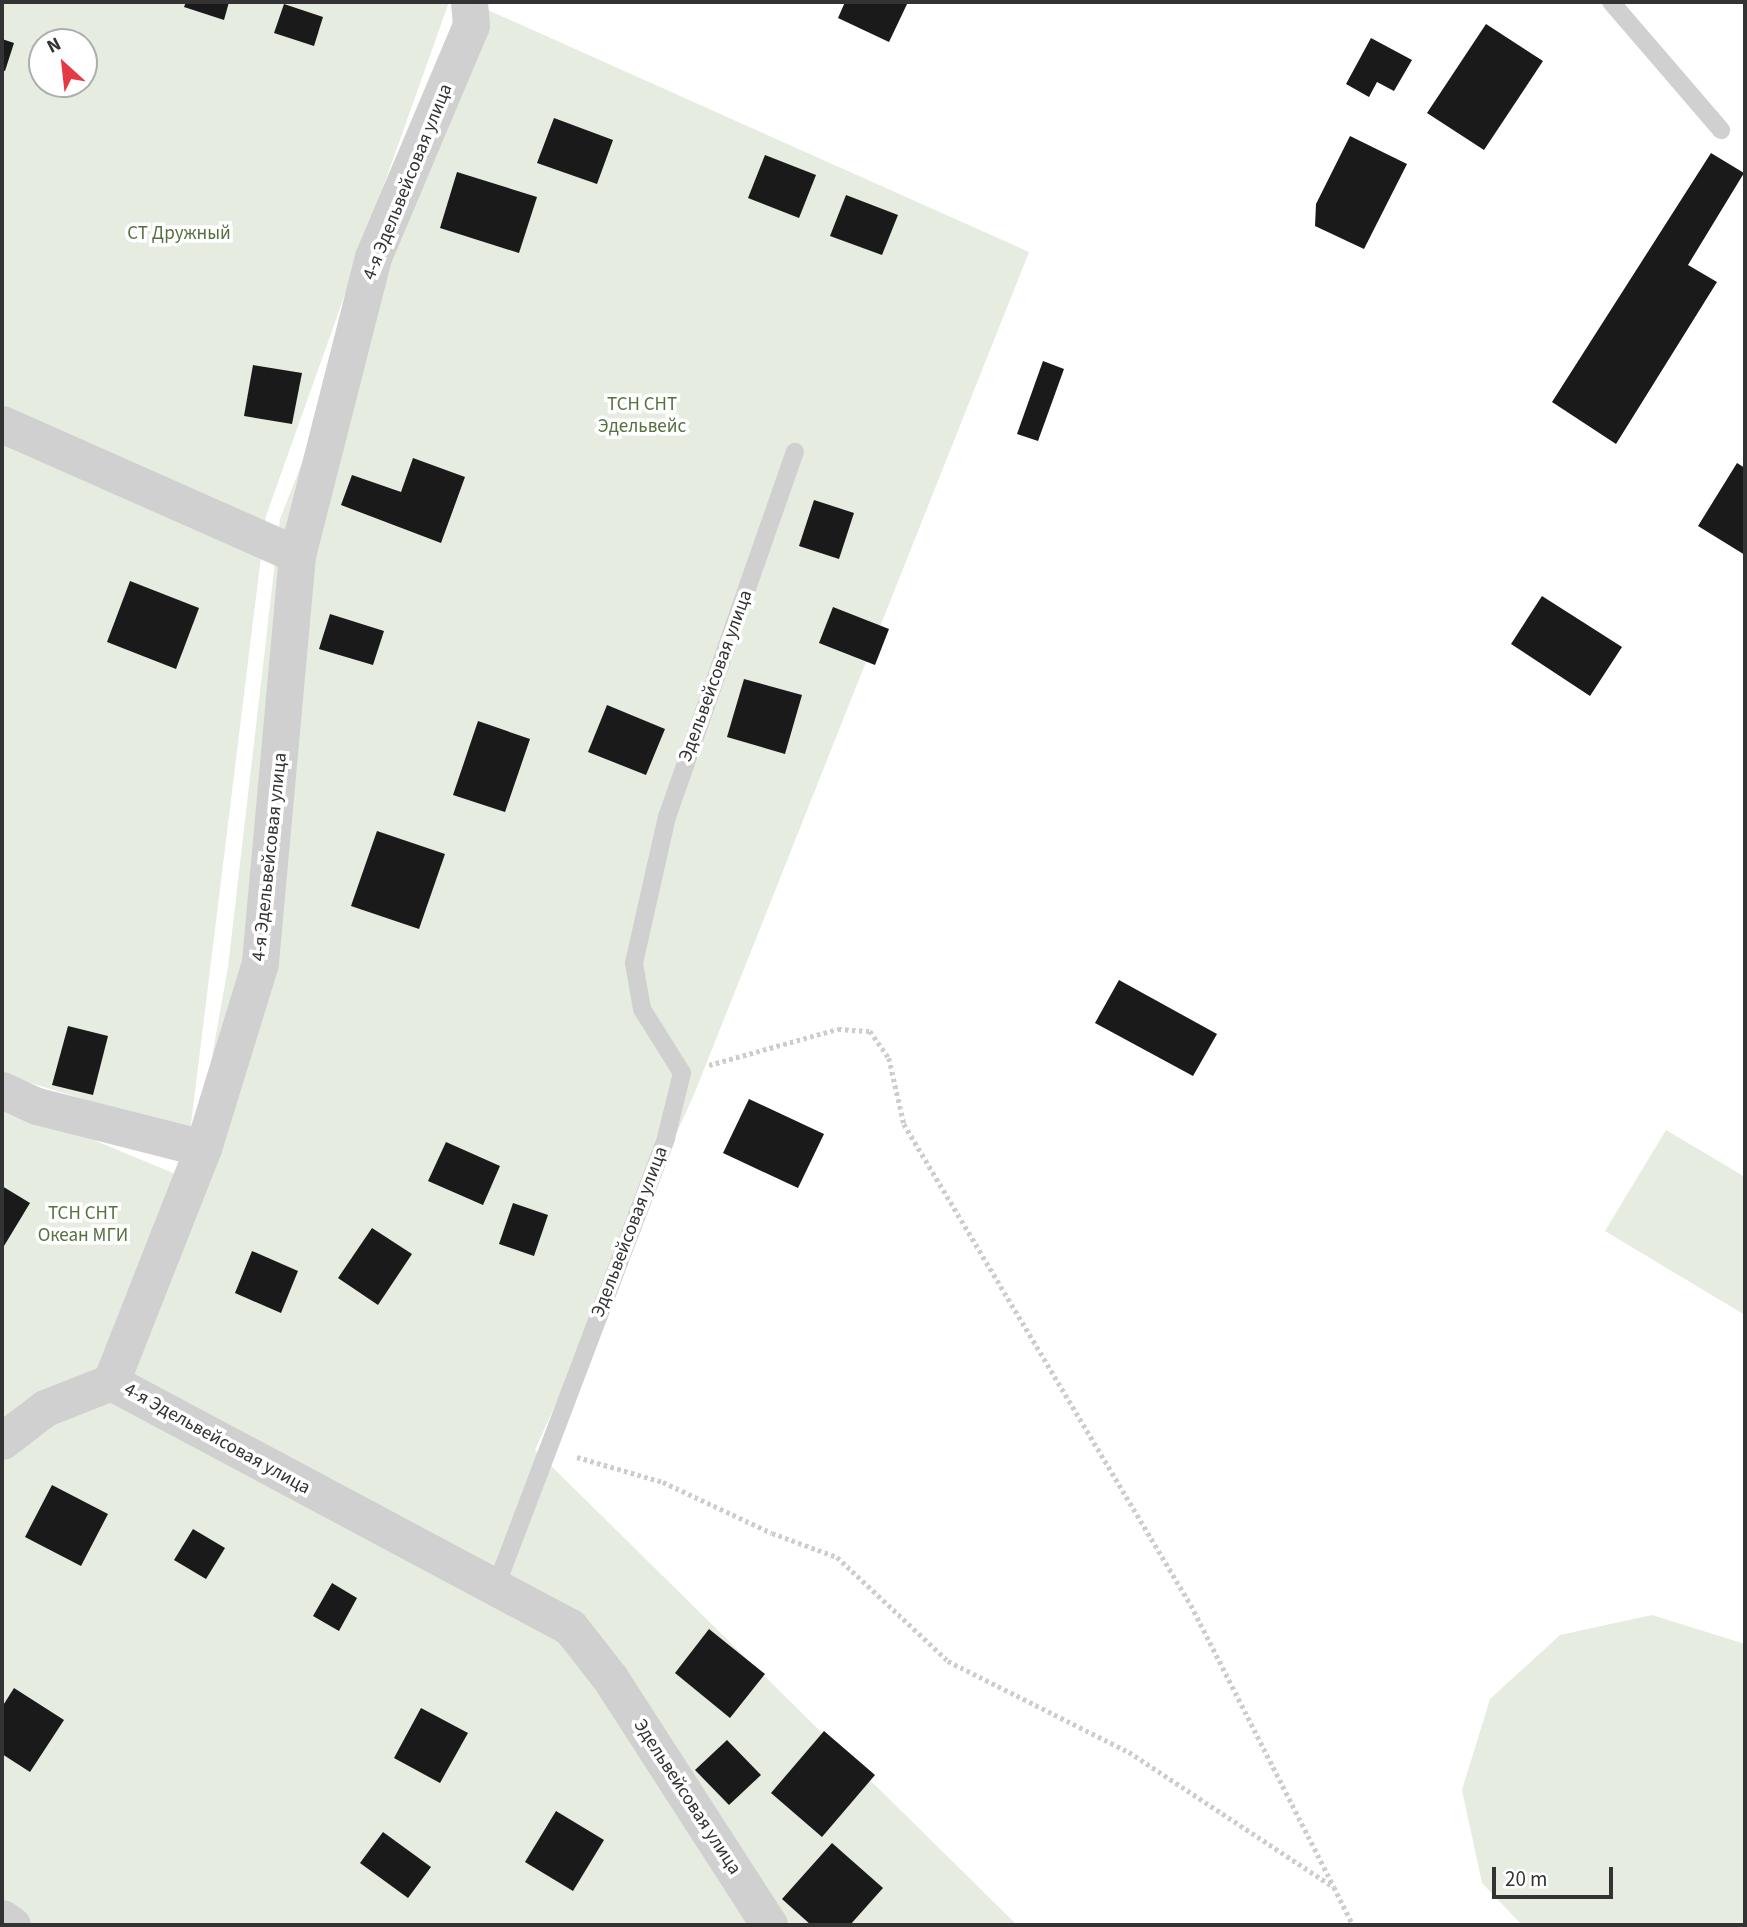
<!DOCTYPE html>
<html>
<head>
<meta charset="utf-8">
<style>
	body { margin:0 }
	#map { position:relative; width:1747px; height:1927px; overflow:hidden; background:#fff; font-family:"Source Sans 3",sans-serif }
	div>[style] { position:absolute }
	[style*='--x'] { left:calc(var(--x)*1px); top:calc(var(--y)*1px); width:calc(var(--w)*1px); rotate:calc(var(--a)*1deg) }
	.green>* { inset:0; background:#e6ecdf }
	.building>* { inset:0; background:#1a1a1a }
	.path>* { height:4.5px; margin-top:-2.25px; transform-origin:0; background:repeating-linear-gradient(90deg,#cdcdcd 0 3.5px,transparent 0 7px) }
	.lane>* { height:18px; margin:-9px; padding:0 9px; transform-origin:9px; border-radius:9px; background:#d0d0d0 }
	.street>* { height:37px; margin:-18.5px; padding:0 18.5px; transform-origin:18.5px; border-radius:18.5px; background:#d0d0d0 }
	span { translate:-50% -50%; white-space:nowrap; text-align:center; line-height:1.15; -webkit-text-stroke:7px #fff; paint-order:stroke }
	.street-label { font-size:19px; color:#333 }
	.park-label { font-size:19px; color:#56703f }
	.frame { position:absolute; inset:0; border:4px solid #333; pointer-events:none }
	.north { position:absolute; left:28px; top:28px; width:70px; height:70px; box-sizing:border-box; background:#fff; border:2px solid #adadad; border-radius:50%; rotate:333deg; font-size:19px; font-weight:700; line-height:28px; text-align:center; color:#333 }
	.north::after { content:''; display:block; margin:auto; width:24px; height:32px; background:#e63946; clip-path:polygon(50% 0,100% 100%,50% 72%,0 100%) }
	.scale { position:absolute; left:1492px; top:1867px; width:121px; height:32px; box-sizing:border-box; border:4px solid #333; border-top:0; padding-left:9px; font-size:21px; line-height:24px; white-space:nowrap; color:#333; -webkit-text-stroke:5px #fff; paint-order:stroke }
</style>
</head>
<body>
<div id="map">
	<div class="green">
		<div style="clip-path:polygon(evenodd,2px 2px,449px 2px,266px 516px,190px 1132px,2px 1074px,2px 2px,42px 42px,84px 42px,84px 84px,42px 84px,42px 42px)"></div>
		<div style="clip-path:polygon(481px 7px,1029px 252px,695px 1092px,535px 1450px,1017px 1925px,2px 1925px,2px 1102px,190px 1180px,228px 967px,280px 519px)"></div>
		<div style="clip-path:polygon(1666px 1130px,1745px 1177px,1745px 1315px,1605px 1231px)"></div>
		<div style="clip-path:polygon(1652px 1615px,1745px 1644px,1745px 1925px,1522px 1925px,1482px 1883px,1462px 1790px,1490px 1699px,1560px 1635px)"></div>
	</div>
	<div class="building">
		<div style="clip-path:polygon(186px 2px,229px 2px,224px 20px,184px 7px)"></div>
		<div style="clip-path:polygon(845px 2px,908px 2px,889px 42px,838px 18px)"></div>
		<div style="clip-path:polygon(284px 4px,323px 17px,314px 46px,274px 33px)"></div>
		<div style="clip-path:polygon(1486px 24px,1543px 61px,1484px 150px,1427px 113px)"></div>
		<div style="clip-path:polygon(1371px 38px,1412px 60px,1394px 91px,1377px 82px,1369px 97px,1346px 84px)"></div>
		<div style="clip-path:polygon(2px 39px,14px 43px,5px 71px,2px 70px)"></div>
		<div style="clip-path:polygon(554px 118px,613px 140px,597px 184px,537px 163px)"></div>
		<div style="clip-path:polygon(1350px 136px,1407px 164px,1364px 249px,1315px 226px,1316px 204px)"></div>
		<div style="clip-path:polygon(1711px 153px,1744px 173px,1688px 265px,1717px 282px,1616px 444px,1552px 402px)"></div>
		<div style="clip-path:polygon(765px 155px,816px 175px,799px 218px,748px 198px)"></div>
		<div style="clip-path:polygon(457px 172px,537px 197px,519px 253px,440px 228px)"></div>
		<div style="clip-path:polygon(846px 195px,898px 215px,882px 255px,830px 236px)"></div>
		<div style="clip-path:polygon(1043px 361px,1064px 369px,1038px 441px,1017px 434px)"></div>
		<div style="clip-path:polygon(253px 365px,302px 373px,292px 424px,244px 416px)"></div>
		<div style="clip-path:polygon(413px 458px,465px 477px,441px 543px,341px 505px,352px 475px,401px 492px)"></div>
		<div style="clip-path:polygon(1737px 463px,1745px 468px,1745px 555px,1698px 526px)"></div>
		<div style="clip-path:polygon(814px 500px,854px 513px,839px 559px,799px 546px)"></div>
		<div style="clip-path:polygon(130px 581px,199px 608px,176px 669px,107px 642px)"></div>
		<div style="clip-path:polygon(1542px 596px,1622px 647px,1590px 696px,1511px 644px)"></div>
		<div style="clip-path:polygon(833px 607px,889px 629px,875px 665px,819px 643px)"></div>
		<div style="clip-path:polygon(330px 614px,384px 631px,373px 665px,319px 649px)"></div>
		<div style="clip-path:polygon(744px 679px,802px 695px,785px 754px,727px 737px)"></div>
		<div style="clip-path:polygon(607px 705px,665px 729px,646px 775px,588px 752px)"></div>
		<div style="clip-path:polygon(478px 721px,530px 739px,505px 812px,453px 795px)"></div>
		<div style="clip-path:polygon(377px 831px,445px 854px,419px 929px,351px 906px)"></div>
		<div style="clip-path:polygon(1119px 980px,1217px 1034px,1193px 1076px,1095px 1023px)"></div>
		<div style="clip-path:polygon(68px 1026px,108px 1036px,93px 1095px,52px 1085px)"></div>
		<div style="clip-path:polygon(749px 1099px,824px 1134px,798px 1188px,723px 1153px)"></div>
		<div style="clip-path:polygon(446px 1142px,500px 1166px,483px 1205px,428px 1181px)"></div>
		<div style="clip-path:polygon(2px 1186px,30px 1203px,4px 1246px,2px 1245px)"></div>
		<div style="clip-path:polygon(513px 1203px,548px 1215px,534px 1256px,499px 1244px)"></div>
		<div style="clip-path:polygon(372px 1228px,412px 1254px,378px 1305px,338px 1278px)"></div>
		<div style="clip-path:polygon(252px 1251px,298px 1271px,281px 1313px,235px 1293px)"></div>
		<div style="clip-path:polygon(52px 1485px,108px 1514px,81px 1566px,25px 1537px)"></div>
		<div style="clip-path:polygon(193px 1529px,225px 1548px,206px 1579px,174px 1560px)"></div>
		<div style="clip-path:polygon(332px 1583px,357px 1598px,339px 1631px,313px 1616px)"></div>
		<div style="clip-path:polygon(709px 1629px,765px 1674px,730px 1718px,675px 1673px)"></div>
		<div style="clip-path:polygon(14px 1688px,64px 1720px,30px 1772px,2px 1754px,2px 1707px)"></div>
		<div style="clip-path:polygon(421px 1708px,468px 1733px,440px 1783px,394px 1758px)"></div>
		<div style="clip-path:polygon(824px 1731px,875px 1775px,822px 1837px,771px 1793px)"></div>
		<div style="clip-path:polygon(727px 1740px,761px 1775px,729px 1805px,695px 1770px)"></div>
		<div style="clip-path:polygon(556px 1811px,604px 1840px,573px 1891px,525px 1862px)"></div>
		<div style="clip-path:polygon(383px 1832px,431px 1867px,408px 1898px,360px 1863px)"></div>
		<div style="clip-path:polygon(832px 1843px,883px 1888px,850px 1925px,811px 1925px,782px 1899px)"></div>
	</div>
	<div class="path">
		<div style="--x:709;--y:1065;--w:134;--a:-15.6"></div>
		<div style="--x:838;--y:1029;--w:32;--a:4"></div>
		<div style="--x:870;--y:1031;--w:33;--a:55"></div>
		<div style="--x:889;--y:1058;--w:68;--a:77.2"></div>
		<div style="--x:904;--y:1124;--w:560;--a:59.18"></div>
		<div style="--x:1191;--y:1605;--w:316;--a:63.1"></div>
		<div style="--x:577;--y:1457;--w:90;--a:16.2"></div>
		<div style="--x:663;--y:1482;--w:120;--a:25.1"></div>
		<div style="--x:772;--y:1533;--w:69;--a:20.3"></div>
		<div style="--x:837;--y:1557;--w:152;--a:43.1"></div>
		<div style="--x:948;--y:1661;--w:203;--a:26.7"></div>
		<div style="--x:1129;--y:1752;--w:245;--a:33.4"></div>
		<div style="--x:1334;--y:1887;--w:42;--a:63.4"></div>
	</div>
	<div class="lane">
		<div style="--x:1611;--y:2;--w:169;--a:49.3"></div>
		<div style="--x:495;--y:1589;--w:482;--a:-69.2"></div>
		<div style="--x:666;--y:1138;--w:67;--a:-76.2"></div>
		<div style="--x:682;--y:1073;--w:75;--a:-122"></div>
		<div style="--x:642;--y:1009;--w:47;--a:-99.9"></div>
		<div style="--x:634;--y:963;--w:150;--a:-77.3"></div>
		<div style="--x:667;--y:817;--w:387;--a:-70.7"></div>
	</div>
	<div class="street">
		<div style="--x:469;--y:2;--w:23;--a:85"></div>
		<div style="--x:471;--y:25;--w:252;--a:112.9"></div>
		<div style="--x:373;--y:257;--w:308;--a:104.3"></div>
		<div style="--x:297;--y:555;--w:410;--a:95.2"></div>
		<div style="--x:260;--y:963;--w:194;--a:107.1"></div>
		<div style="--x:203;--y:1148;--w:251;--a:111.5"></div>
		<div style="--x:111;--y:1382;--w:520;--a:28.09"></div>
		<div style="--x:570;--y:1627;--w:65;--a:51.9"></div>
		<div style="--x:610;--y:1678;--w:294;--a:57.2"></div>
		<div style="--x:2;--y:424;--w:323;--a:23.9"></div>
		<div style="--x:2;--y:1090;--w:38;--a:25"></div>
		<div style="--x:37;--y:1106;--w:171;--a:14.2"></div>
		<div style="--x:2;--y:1441;--w:54;--a:-37.5"></div>
		<div style="--x:45;--y:1408;--w:71;--a:-21.5"></div>
		<div style="--x:2;--y:1918;--w:12;--a:35"></div>
	</div>
	<div class="street-label">
		<span style="left:408px;top:182px;rotate:-68deg">4-я Эдельвейсовая улица</span>
		<span style="left:716px;top:676px;rotate:-70deg">Эдельвейсовая улица</span>
		<span style="left:270px;top:857px;rotate:-84deg">4-я Эдельвейсовая улица</span>
		<span style="left:630px;top:1232px;rotate:-69deg">Эдельвейсовая улица</span>
		<span style="left:217px;top:1439px;rotate:29deg">4-я Эдельвейсовая улица</span>
		<span style="left:687px;top:1797px;rotate:57deg">Эдельвейсовая улица</span>
	</div>
	<div class="park-label">
		<span style="left:179px;top:234px">СТ Дружный</span>
		<span style="left:642px;top:416px">ТСН СНТ<br>Эдельвейс</span>
		<span style="left:83px;top:1225px">ТСН СНТ<br>Океан МГИ</span>
	</div>
	<div class="frame"></div>
	<div class="north">N</div>
	<div class="scale">20 m</div>
</div>
</body>
</html>
